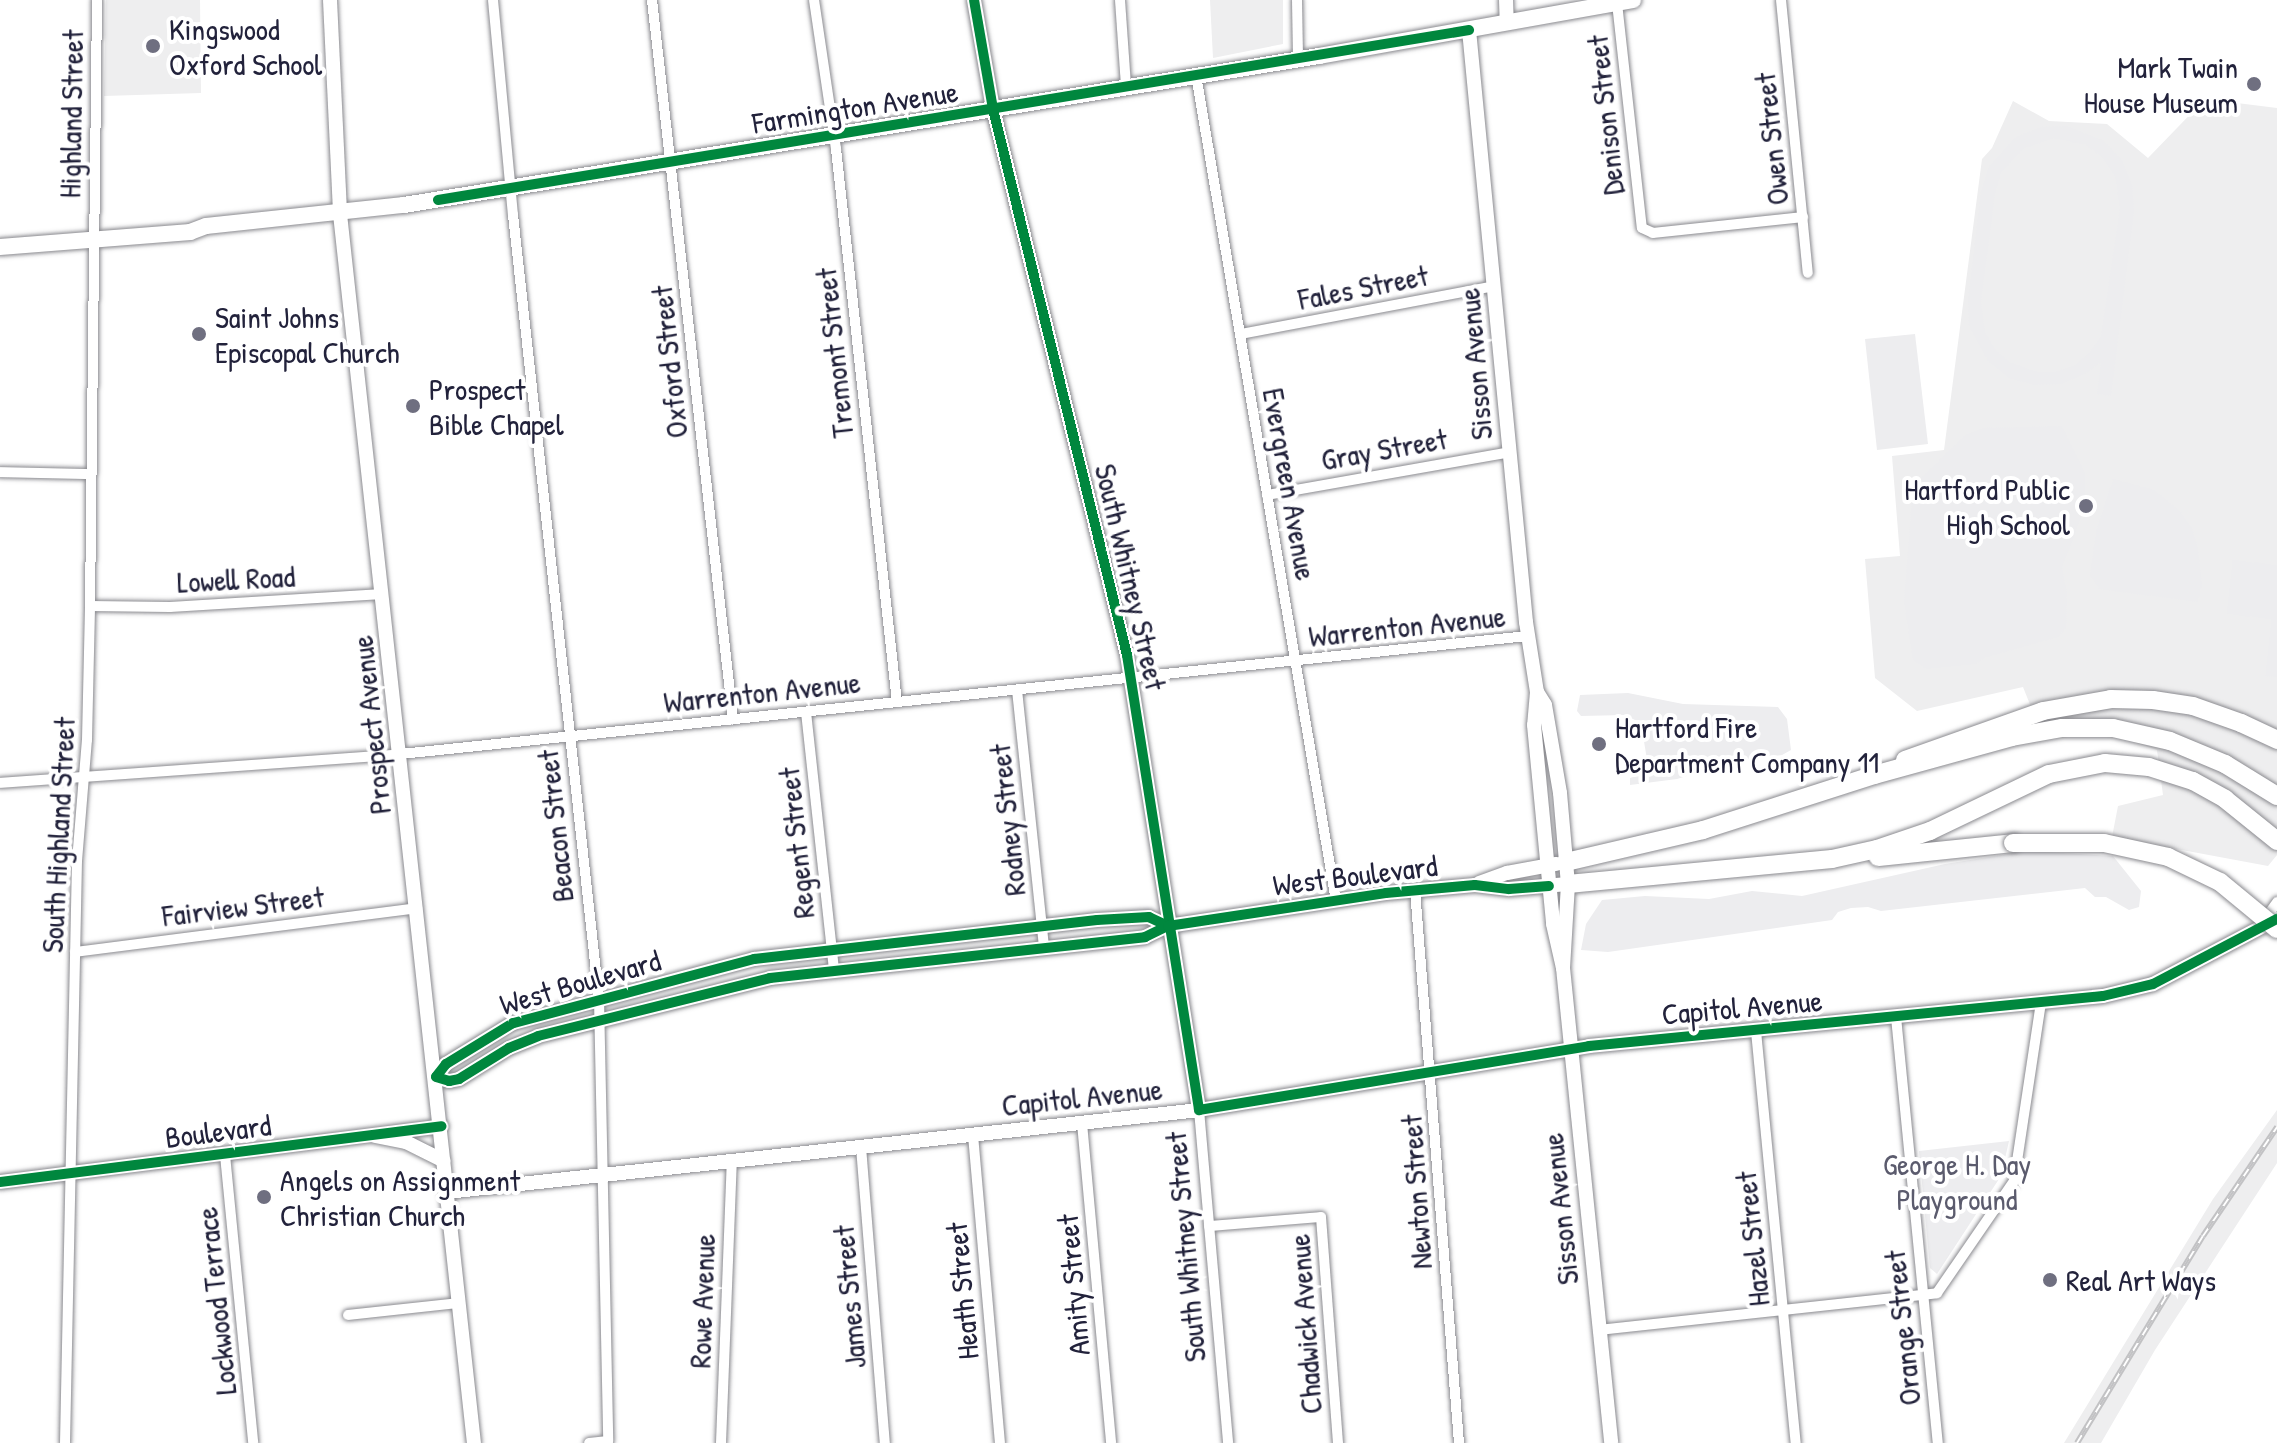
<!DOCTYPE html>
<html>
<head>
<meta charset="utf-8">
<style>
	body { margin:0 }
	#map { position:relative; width:2277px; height:1443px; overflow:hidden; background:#fff; font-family:"Patrick Hand",sans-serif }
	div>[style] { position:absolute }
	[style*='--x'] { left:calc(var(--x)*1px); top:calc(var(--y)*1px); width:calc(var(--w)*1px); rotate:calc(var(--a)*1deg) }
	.built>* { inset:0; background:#eeeeef }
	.green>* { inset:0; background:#ededef }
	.roads { filter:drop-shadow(0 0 2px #8a8a8f) drop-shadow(0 0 2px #8a8a8f) }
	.street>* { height:10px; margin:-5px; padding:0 5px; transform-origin:5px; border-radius:5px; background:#fff }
	.secondary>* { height:14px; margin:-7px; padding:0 7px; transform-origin:7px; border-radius:7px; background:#fff }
	.primary>* { height:16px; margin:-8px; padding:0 8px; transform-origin:8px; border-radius:8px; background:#fff }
	.highway>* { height:18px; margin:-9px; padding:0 9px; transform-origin:9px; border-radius:9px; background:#fff }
	.rail>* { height:6px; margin-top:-3px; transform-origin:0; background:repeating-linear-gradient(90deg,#fff 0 9px,#c2c2c4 0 18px); box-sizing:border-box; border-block:2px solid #c2c2c4 }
	.bridges { filter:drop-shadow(0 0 2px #8a8a8f) drop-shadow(0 0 2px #8a8a8f) }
	.highway-bridge>* { height:18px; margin:-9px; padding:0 9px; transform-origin:9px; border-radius:9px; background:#fff }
	.cycleway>* { height:10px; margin:-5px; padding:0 5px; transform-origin:5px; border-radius:5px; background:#00873e }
	.dots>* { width:22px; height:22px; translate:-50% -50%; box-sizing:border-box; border:4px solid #fff; border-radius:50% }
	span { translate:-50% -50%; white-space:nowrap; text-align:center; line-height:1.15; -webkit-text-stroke:8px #fff; paint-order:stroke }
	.poi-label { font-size:30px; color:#22223b }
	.left { translate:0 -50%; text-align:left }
	.right { translate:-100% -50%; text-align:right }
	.street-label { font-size:30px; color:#22223b }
	.park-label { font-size:30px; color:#5b5b6d }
</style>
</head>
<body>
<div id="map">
	<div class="built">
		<div style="clip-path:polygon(106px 0,200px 0,201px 93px,104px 96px)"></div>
		<div style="clip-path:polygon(1210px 0,1283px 0,1283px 44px,1213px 58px)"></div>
		<div style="clip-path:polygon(2205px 99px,2277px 108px,2277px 855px,2268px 866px,2112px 837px,2118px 806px,2163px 795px,2157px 750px,2031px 707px,2023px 687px,1917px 711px,1875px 678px,1865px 559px,1900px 556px,1892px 456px,1944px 450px,1982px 159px,1992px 148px,2013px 101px,2049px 121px,2107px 124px,2148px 158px)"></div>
		<div style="clip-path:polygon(2277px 1110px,2277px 1163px,2155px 1350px,2101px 1443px,2064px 1443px,2213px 1199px)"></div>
	</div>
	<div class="green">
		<div style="clip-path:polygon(evenodd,2067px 126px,2104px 141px,2122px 160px,2132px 185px,2134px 211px,2111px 396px,2097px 394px,2101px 362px,2085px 374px,2061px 384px,2034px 385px,2009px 378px,1988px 361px,1969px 326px,1968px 300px,1981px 192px,1989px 166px,2016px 137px,2041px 127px,2067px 126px,2054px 138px,2086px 145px,2103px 158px,2115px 176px,2120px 208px,2101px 336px,2090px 352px,2075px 365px,2056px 372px,2037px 372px,2009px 362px,1995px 349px,1985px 332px,1981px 302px,1995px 194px,2001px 173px,2023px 149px,2054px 138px)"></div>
		<div style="clip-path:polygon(1915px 334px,1928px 444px,1877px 450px,1865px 339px)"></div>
		<div style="clip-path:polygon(2062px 426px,2085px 473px,2085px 508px,2062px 567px,2067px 594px,2066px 628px,2058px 637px,1984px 658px,1976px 664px,1926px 669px,1913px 660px,1904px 602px,1913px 486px,1965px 435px,1983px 428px)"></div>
		<div style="clip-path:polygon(2113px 479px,2154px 490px,2181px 512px,2192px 529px,2198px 549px,2202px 584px,2198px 602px,2099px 589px,2090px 575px,2096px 532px)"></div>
		<div style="clip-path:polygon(2233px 560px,2277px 565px,2277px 677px,2265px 676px,2271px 619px,2227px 614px)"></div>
		<div style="clip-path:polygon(1628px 693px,1683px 704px,1778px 707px,1787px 719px,1791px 750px,1782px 755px,1735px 761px,1677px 779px,1630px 785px,1630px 778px,1649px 772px,1641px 723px,1625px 715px,1581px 716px,1577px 711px,1580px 695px)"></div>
		<div style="clip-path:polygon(2027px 851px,2113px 856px,2141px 891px,2139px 907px,2129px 910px,2106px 897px,2095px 897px,2085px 888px,1881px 911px,1868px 907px,1851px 908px,1838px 912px,1832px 920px,1608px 952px,1581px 950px,1586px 924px,1602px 900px,1645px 896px,1709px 899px,1752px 891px,1802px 896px,1945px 864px)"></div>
		<div style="clip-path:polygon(2009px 1141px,2001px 1176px,1937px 1274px,1930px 1268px,1919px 1151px)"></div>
	</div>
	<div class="roads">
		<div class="street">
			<div style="--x:493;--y:0;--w:216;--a:84.7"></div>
			<div style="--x:513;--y:215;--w:789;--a:83.74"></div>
			<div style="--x:599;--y:999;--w:442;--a:88.8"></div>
			<div style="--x:608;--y:1441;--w:19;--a:174"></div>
			<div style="--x:652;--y:0;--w:724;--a:83.57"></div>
			<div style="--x:814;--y:0;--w:151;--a:81.6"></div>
			<div style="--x:836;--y:149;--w:556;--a:83.71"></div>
			<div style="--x:1120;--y:0;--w:85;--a:86"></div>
			<div style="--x:1297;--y:0;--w:59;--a:89"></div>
			<div style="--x:1781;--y:0;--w:274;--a:84.4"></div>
			<div style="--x:1617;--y:3;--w:226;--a:83.7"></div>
			<div style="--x:1642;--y:228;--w:12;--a:24"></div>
			<div style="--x:1653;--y:233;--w:151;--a:-6.1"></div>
			<div style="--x:1196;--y:75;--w:838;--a:80.38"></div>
			<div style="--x:1241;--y:334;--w:258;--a:-10.7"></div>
			<div style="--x:0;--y:472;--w:91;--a:1.3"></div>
			<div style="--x:1267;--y:495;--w:247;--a:-10"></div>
			<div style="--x:90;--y:606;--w:80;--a:0.7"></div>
			<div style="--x:170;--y:607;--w:213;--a:-3.5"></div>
			<div style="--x:1017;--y:690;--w:257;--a:84"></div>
			<div style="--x:806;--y:712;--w:259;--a:83.8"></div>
			<div style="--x:0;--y:783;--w:402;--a:-4.1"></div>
			<div style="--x:401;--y:754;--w:1133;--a:-5.98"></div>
			<div style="--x:1415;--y:890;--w:555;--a:85.45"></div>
			<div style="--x:2262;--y:923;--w:26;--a:-54"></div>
			<div style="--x:75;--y:952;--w:345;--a:-7.3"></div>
			<div style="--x:1896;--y:1017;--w:428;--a:84.4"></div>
			<div style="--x:1756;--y:1031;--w:414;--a:84.5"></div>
			<div style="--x:1199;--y:1110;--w:334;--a:85"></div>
			<div style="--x:1082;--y:1123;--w:321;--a:84.8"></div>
			<div style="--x:973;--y:1135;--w:309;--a:85"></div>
			<div style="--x:861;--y:1147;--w:297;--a:85.4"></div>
			<div style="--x:225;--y:1155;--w:289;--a:84.4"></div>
			<div style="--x:1209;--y:1226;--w:112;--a:-4.6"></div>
			<div style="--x:1321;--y:1217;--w:227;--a:85.7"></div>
			<div style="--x:348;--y:1315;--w:112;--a:-6.2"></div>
			<div style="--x:1599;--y:1330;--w:340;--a:-6.2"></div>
			<div style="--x:1937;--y:1293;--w:136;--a:-55.5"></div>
			<div style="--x:2014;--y:1181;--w:181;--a:-81.4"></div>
			<div style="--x:65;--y:1443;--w:582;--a:-88.82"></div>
			<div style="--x:77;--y:861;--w:121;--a:-85.3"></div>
			<div style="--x:87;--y:740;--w:134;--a:-88.7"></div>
			<div style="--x:90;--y:606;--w:606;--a:-89.34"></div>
			<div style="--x:721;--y:1443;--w:282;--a:-87.8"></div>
		</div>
		<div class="secondary">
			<div style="--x:330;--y:0;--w:214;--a:87.3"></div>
			<div style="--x:340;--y:214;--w:1236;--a:83.78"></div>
			<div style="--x:974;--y:0;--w:111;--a:80.1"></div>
			<div style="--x:993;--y:109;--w:562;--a:76.21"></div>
			<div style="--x:1127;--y:655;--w:461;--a:81"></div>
			<div style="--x:1506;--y:0;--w:23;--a:88"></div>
			<div style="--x:1469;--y:30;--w:595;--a:84.5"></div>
			<div style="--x:1526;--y:622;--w:71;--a:81.1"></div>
			<div style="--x:1537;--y:692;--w:33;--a:95"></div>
			<div style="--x:1534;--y:725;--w:200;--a:84.5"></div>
			<div style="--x:1553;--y:924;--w:45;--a:77.2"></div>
			<div style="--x:1537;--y:692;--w:15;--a:58"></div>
			<div style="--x:1545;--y:705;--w:89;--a:80.3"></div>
			<div style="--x:1560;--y:793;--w:91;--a:85"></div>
			<div style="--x:1568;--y:884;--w:84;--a:93.4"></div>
			<div style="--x:1563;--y:968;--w:477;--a:84.2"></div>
			<div style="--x:1479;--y:883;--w:30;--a:-20"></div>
			<div style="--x:1507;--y:873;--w:50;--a:-10.4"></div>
			<div style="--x:1168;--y:926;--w:21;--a:-155"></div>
			<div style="--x:1149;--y:917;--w:52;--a:176.7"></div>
			<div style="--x:1097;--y:920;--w:345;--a:173.5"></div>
			<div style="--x:754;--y:959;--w:249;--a:165.1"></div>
			<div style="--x:513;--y:1023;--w:79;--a:148.5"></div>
			<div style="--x:446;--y:1064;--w:16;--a:128"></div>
			<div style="--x:436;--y:1077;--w:14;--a:17"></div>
			<div style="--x:449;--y:1081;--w:10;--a:-11"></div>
			<div style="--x:459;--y:1079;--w:59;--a:-31.8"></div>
			<div style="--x:509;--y:1048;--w:31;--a:-22"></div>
			<div style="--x:538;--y:1036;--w:239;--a:-14"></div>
			<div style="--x:770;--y:978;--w:377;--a:-6.2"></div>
			<div style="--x:1145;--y:937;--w:25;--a:-26"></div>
			<div style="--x:1168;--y:926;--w:220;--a:-8.6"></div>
			<div style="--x:1386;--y:893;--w:89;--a:-5.1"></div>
			<div style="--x:1475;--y:885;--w:34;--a:7"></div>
			<div style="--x:1509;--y:889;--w:59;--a:-4.8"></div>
			<div style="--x:375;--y:1136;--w:32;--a:11"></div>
			<div style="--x:406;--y:1142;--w:42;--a:26.6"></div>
			<div style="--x:0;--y:1182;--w:445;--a:-7.2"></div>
			<div style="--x:447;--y:1192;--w:756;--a:-6.22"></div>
			<div style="--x:1199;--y:1110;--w:395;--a:-9.3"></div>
			<div style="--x:1589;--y:1046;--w:516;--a:-5.56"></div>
			<div style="--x:2103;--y:996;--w:51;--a:-13.5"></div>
			<div style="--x:2153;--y:984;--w:140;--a:-27.7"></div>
		</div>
		<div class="primary">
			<div style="--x:0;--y:247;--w:191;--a:-4.5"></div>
			<div style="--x:190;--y:232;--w:17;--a:-21"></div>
			<div style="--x:206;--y:226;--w:199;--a:-6.1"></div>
			<div style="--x:404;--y:205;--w:927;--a:-9.25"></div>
			<div style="--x:1319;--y:56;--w:319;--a:-10.1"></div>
		</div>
		<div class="highway">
			<div style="--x:1905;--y:760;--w:146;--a:-19.5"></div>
			<div style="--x:2043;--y:711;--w:69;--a:-10"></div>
			<div style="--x:2111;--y:699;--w:42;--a:1.4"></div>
			<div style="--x:2153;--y:700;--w:40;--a:8.5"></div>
			<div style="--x:2193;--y:706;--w:51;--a:19.5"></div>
			<div style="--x:2241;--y:723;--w:40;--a:25"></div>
			<div style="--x:1878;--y:857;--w:136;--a:-5.9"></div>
			<div style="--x:1566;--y:862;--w:141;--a:-13.1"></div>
			<div style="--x:1703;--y:830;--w:180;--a:-17.8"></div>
			<div style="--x:1874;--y:775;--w:143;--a:-15.4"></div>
			<div style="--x:2012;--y:737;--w:51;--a:-10.2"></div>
			<div style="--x:2062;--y:728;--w:51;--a:0"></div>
			<div style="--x:2113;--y:728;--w:58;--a:12.8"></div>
			<div style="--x:2170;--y:741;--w:60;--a:22.7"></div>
			<div style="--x:2225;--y:764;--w:61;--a:31.6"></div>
			<div style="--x:1568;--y:884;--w:265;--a:-5.4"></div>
			<div style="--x:1832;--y:859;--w:46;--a:-12.5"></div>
			<div style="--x:1877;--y:849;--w:56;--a:-18.8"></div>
			<div style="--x:1930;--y:831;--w:132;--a:-25.6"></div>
			<div style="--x:2049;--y:774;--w:57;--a:-11.1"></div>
			<div style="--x:2105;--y:763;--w:44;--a:5.2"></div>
			<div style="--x:2149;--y:767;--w:46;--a:17.7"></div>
			<div style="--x:2193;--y:781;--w:37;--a:29"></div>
			<div style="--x:2225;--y:799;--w:67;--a:38.9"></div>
		</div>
	</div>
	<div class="rail">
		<div style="--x:2077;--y:1443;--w:242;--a:-58.7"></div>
		<div style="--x:2203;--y:1236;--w:132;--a:-55.8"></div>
	</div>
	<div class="bridges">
		<div class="highway-bridge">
			<div style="--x:2013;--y:843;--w:91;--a:0"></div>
			<div style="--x:2104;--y:843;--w:66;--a:12.3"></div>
			<div style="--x:2168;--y:857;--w:58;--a:25.7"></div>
			<div style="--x:2220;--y:882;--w:74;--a:39.5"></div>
		</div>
	</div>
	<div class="cycleway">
		<div style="--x:974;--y:0;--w:111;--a:80.1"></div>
		<div style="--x:993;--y:109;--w:562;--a:76.21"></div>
		<div style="--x:1127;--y:655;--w:461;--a:81"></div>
		<div style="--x:1199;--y:1110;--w:395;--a:-9.3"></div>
		<div style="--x:1589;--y:1046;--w:516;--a:-5.56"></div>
		<div style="--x:2103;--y:996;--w:51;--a:-13.5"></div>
		<div style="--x:2153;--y:984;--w:140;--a:-27.7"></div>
		<div style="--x:438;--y:200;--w:1045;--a:-9.36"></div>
		<div style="--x:1168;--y:926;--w:21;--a:-155"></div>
		<div style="--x:1149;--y:917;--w:52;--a:176.7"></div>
		<div style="--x:1097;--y:920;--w:345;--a:173.5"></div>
		<div style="--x:754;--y:959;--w:249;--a:165.1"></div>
		<div style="--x:513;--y:1023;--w:79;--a:148.5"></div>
		<div style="--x:446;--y:1064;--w:16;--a:128"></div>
		<div style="--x:436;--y:1077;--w:14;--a:17"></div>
		<div style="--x:449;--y:1081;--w:10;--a:-11"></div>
		<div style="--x:459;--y:1079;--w:59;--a:-31.8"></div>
		<div style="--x:509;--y:1048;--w:31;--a:-22"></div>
		<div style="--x:538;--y:1036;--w:239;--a:-14"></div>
		<div style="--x:770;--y:978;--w:377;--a:-6.2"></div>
		<div style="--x:1145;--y:937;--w:25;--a:-26"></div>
		<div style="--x:1168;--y:926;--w:220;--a:-8.6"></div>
		<div style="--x:1386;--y:893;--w:89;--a:-5.1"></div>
		<div style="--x:1475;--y:885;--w:34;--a:7"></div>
		<div style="--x:1509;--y:889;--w:40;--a:-4.3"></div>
		<div style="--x:0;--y:1182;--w:445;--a:-7.2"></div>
	</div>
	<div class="dots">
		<div style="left:153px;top:46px;background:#6f6f80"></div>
		<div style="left:2254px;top:84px;background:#6f6f80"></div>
		<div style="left:199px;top:334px;background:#6f6f80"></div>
		<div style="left:413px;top:406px;background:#6f6f80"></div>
		<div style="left:2086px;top:506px;background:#6f6f80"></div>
		<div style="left:1599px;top:744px;background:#6f6f80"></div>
		<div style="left:264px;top:1197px;background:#6f6f80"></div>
		<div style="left:2050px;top:1280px;background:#6f6f80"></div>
	</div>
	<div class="poi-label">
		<span class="left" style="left:169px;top:46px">Kingswood<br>Oxford School</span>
		<span class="right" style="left:2238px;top:84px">Mark Twain<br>House Museum</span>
		<span class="left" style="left:215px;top:334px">Saint Johns<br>Episcopal Church</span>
		<span class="left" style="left:429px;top:406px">Prospect<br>Bible Chapel</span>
		<span class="right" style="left:2070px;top:506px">Hartford Public<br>High School</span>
		<span class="left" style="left:1615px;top:744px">Hartford Fire<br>Department Company 11</span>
		<span class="left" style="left:280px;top:1197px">Angels on Assignment<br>Christian Church</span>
		<span class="left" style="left:2066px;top:1280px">Real Art Ways</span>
	</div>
	<div class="street-label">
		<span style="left:855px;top:107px;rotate:-9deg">Farmington Avenue</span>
		<span style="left:71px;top:114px;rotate:-89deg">Highland Street</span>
		<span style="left:1605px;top:115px;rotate:-96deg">Denison Street</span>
		<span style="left:1771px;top:139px;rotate:-96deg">Owen Street</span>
		<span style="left:1363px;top:287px;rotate:-11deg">Fales Street</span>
		<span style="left:834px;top:353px;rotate:-96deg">Tremont Street</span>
		<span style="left:669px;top:362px;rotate:-96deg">Oxford Street</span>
		<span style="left:1475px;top:364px;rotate:-95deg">Sisson Avenue</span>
		<span style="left:1384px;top:449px;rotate:-10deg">Gray Street</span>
		<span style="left:1290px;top:484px;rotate:80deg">Evergreen Avenue</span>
		<span style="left:1131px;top:577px;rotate:77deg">South Whitney Street</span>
		<span style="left:236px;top:579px;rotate:-3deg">Lowell Road</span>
		<span style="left:1407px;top:626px;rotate:-6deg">Warrenton Avenue</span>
		<span style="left:762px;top:692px;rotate:-6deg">Warrenton Avenue</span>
		<span style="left:371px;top:725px;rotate:-96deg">Prospect Avenue</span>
		<span style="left:1007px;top:820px;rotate:-96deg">Rodney Street</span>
		<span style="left:555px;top:826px;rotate:-96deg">Beacon Street</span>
		<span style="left:58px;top:835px;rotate:-87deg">South Highland Street</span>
		<span style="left:796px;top:843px;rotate:-96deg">Regent Street</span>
		<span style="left:1355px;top:875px;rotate:-7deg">West Boulevard</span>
		<span style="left:243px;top:906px;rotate:-7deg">Fairview Street</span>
		<span style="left:580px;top:982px;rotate:-16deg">West Boulevard</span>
		<span style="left:1742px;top:1007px;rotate:-5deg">Capitol Avenue</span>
		<span style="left:1082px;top:1097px;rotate:-6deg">Capitol Avenue</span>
		<span style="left:218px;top:1131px;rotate:-7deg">Boulevard</span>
		<span style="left:1416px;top:1192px;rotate:-94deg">Newton Street</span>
		<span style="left:1560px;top:1209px;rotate:-96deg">Sisson Avenue</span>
		<span style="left:1752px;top:1239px;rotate:-96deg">Hazel Street</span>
		<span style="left:1185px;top:1247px;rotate:-95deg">South Whitney Street</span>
		<span style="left:1073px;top:1285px;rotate:-95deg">Amity Street</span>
		<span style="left:962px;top:1291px;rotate:-95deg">Heath Street</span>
		<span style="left:849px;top:1297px;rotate:-95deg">James Street</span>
		<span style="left:216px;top:1301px;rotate:-96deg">Lockwood Terrace</span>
		<span style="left:702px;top:1301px;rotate:-88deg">Rowe Avenue</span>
		<span style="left:1305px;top:1324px;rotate:-94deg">Chadwick Avenue</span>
		<span style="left:1902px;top:1328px;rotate:-96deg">Orange Street</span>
	</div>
	<div class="park-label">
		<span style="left:1957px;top:1181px">George H. Day<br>Playground</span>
	</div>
</div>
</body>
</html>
